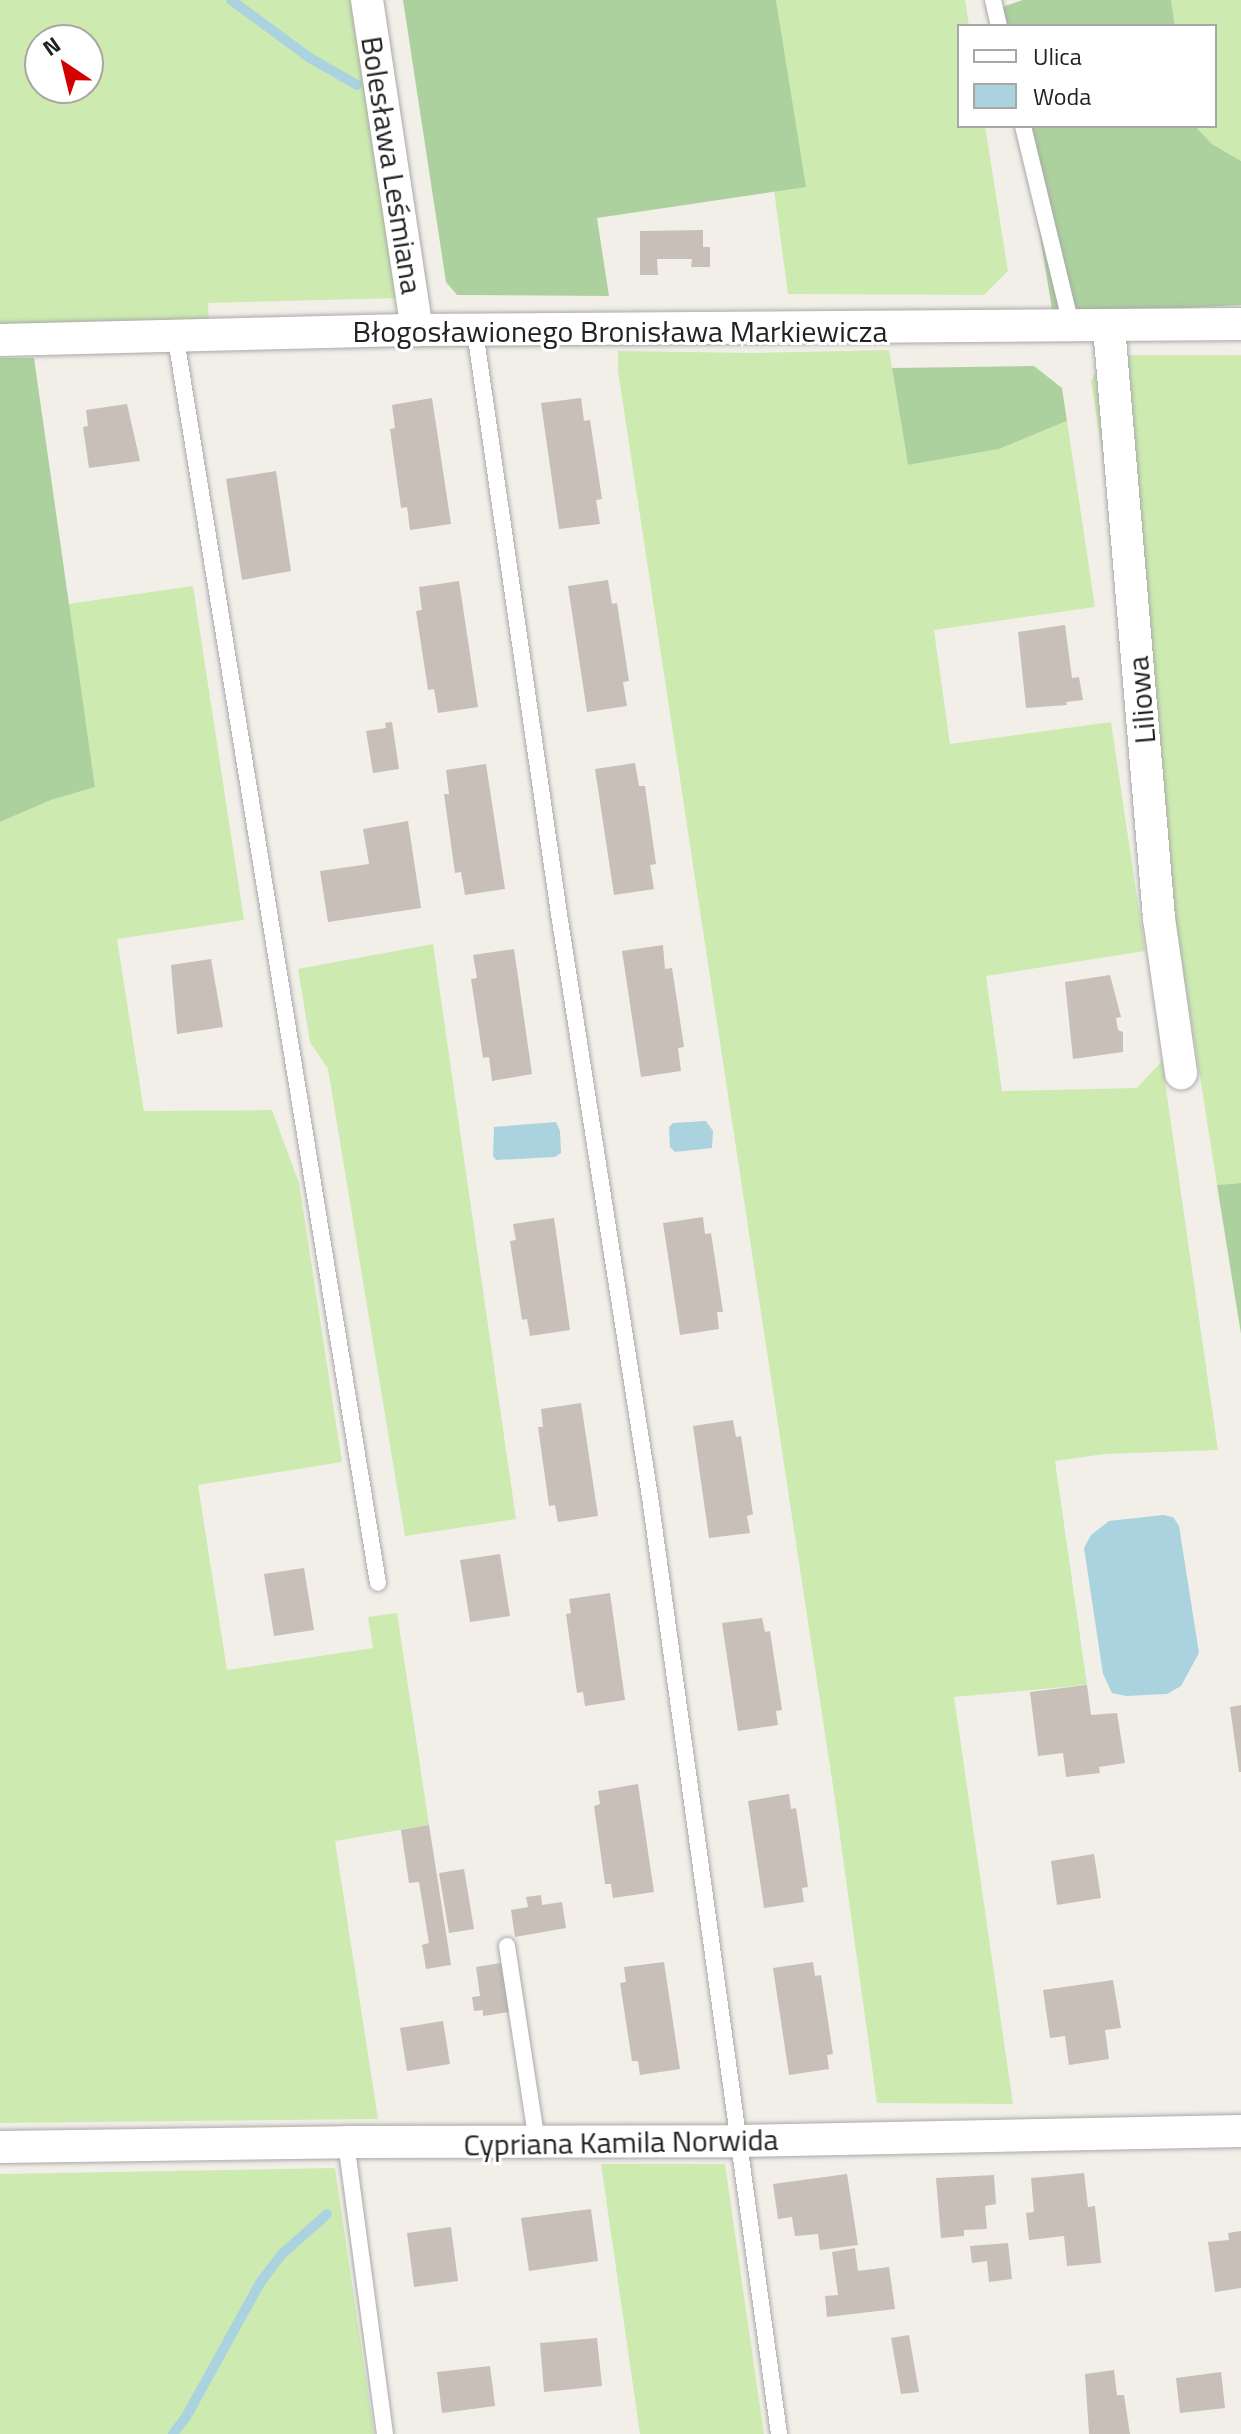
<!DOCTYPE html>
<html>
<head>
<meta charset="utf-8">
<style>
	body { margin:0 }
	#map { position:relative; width:1241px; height:2434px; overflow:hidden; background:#f2efe9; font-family:"Titillium Web",sans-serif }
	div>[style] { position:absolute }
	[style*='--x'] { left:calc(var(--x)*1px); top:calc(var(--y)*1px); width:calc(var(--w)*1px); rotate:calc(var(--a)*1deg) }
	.grass>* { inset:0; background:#cdebb0 }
	.forest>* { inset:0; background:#add19e }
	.water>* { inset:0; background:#aad3df }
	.stream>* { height:10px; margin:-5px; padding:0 5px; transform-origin:5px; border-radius:5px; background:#aad3df }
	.building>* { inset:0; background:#c7bfb8 }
	.roads { filter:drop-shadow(0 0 2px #a9a9a9) drop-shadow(0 0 2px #a9a9a9) }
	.service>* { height:16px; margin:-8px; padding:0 8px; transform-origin:8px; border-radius:8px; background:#fff }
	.minor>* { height:32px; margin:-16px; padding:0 16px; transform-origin:16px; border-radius:16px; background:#fff }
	span { translate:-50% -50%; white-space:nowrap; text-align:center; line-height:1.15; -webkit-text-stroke:6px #fff; paint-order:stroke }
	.street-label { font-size:30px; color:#222 }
	.legend { position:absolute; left:957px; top:24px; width:260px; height:104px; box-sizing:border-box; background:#fff; border:2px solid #a7a7a7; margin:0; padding:10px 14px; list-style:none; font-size:24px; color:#222 }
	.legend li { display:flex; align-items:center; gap:16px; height:40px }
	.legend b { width:40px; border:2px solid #a7a7a7 }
	.north { position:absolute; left:24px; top:24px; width:80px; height:80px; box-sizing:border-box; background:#fff; border:2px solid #a7a7a7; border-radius:50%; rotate:325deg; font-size:22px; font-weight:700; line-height:32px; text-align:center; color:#222 }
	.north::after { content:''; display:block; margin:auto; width:28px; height:36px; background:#d40000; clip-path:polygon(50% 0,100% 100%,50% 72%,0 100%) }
</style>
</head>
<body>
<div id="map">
	<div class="grass">
		<div style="clip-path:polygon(evenodd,0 0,352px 0,398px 298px,208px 303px,209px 321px,0 324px,0 0,40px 40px,88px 40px,88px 88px,40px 88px,40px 40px)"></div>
		<div style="clip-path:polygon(776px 0,965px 0,969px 26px,959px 26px,959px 126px,985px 126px,1008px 271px,984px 295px,788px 294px,774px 190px,805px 186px)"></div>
		<div style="clip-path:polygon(1171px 0,1241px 0,1241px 161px,1212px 144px,1195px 126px,1215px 126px,1215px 26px,1175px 26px)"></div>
		<div style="clip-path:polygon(889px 350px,908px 465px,999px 449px,1067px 421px,1095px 607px,934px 630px,950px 744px,1111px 722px,1145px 951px,986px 976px,1002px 1091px,1137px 1088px,1162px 1061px,1218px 1450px,1105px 1454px,1055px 1461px,1087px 1685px,954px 1697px,1013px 2104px,877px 2103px,834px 1793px,618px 371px,618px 351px,755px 353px)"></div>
		<div style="clip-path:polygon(1106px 355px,1241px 355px,1241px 1183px,1217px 1185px,1091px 381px)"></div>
		<div style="clip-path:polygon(193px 586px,244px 920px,117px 939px,144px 1111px,272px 1110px,299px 1183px,342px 1462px,198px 1485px,227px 1670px,373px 1648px,368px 1617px,397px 1613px,429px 1825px,335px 1841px,378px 2119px,0 2123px,0 822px,51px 800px,95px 786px,68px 604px)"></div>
		<div style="clip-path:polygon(433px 944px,516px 1519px,405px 1536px,328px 1069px,310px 1042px,298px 969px)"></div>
		<div style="clip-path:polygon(601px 2164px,725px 2164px,764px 2434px,640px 2434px)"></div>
		<div style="clip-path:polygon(335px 2168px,374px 2434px,0 2434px,0 2174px)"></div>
	</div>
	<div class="forest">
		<div style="clip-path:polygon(403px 0,776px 0,806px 187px,597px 218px,609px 296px,457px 295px,446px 282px)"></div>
		<div style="clip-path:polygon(1023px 0,1171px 0,1175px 26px,1005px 26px,1002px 7px)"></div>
		<div style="clip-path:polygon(1022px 126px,1195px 126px,1212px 144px,1241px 161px,1241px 305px,1053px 315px)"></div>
		<div style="clip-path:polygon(0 358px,34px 358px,95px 787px,51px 800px,0 822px)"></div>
		<div style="clip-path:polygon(1034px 366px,1062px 388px,1067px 421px,999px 449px,908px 465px,892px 368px)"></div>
		<div style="clip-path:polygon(1241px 1183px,1241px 1334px,1217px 1185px)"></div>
	</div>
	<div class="water">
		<div style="clip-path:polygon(706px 1121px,713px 1131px,712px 1148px,675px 1152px,670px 1147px,669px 1127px,673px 1123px)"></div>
		<div style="clip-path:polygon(556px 1122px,560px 1131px,561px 1153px,555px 1157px,496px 1160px,493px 1156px,494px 1127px)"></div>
		<div style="clip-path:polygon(1163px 1515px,1173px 1517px,1179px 1526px,1199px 1653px,1181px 1686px,1167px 1694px,1126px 1696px,1112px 1693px,1103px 1674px,1084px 1548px,1091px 1535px,1109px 1521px)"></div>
	</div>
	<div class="stream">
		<div style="--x:231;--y:0;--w:98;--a:36.3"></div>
		<div style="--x:310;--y:58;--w:54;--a:29.9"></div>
		<div style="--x:173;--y:2434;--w:21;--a:-53"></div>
		<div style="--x:186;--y:2417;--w:153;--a:-61.1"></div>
		<div style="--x:260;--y:2283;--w:36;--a:-53"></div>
		<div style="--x:282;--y:2254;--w:60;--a:-41.6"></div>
	</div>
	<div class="building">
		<div style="clip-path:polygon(703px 230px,703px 247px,710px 247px,710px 267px,691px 267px,692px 259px,657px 259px,658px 275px,640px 275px,640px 231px)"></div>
		<div style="clip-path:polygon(432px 398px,451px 524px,410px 530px,407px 507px,401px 508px,390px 429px,395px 428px,392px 405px)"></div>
		<div style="clip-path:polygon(581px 398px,584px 421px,590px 420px,602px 499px,596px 500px,600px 524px,559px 529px,541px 403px)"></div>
		<div style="clip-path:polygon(127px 404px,140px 461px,89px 468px,83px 427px,88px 426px,86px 410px)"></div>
		<div style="clip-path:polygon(276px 471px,291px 571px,242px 580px,226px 479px)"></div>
		<div style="clip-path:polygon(608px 580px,612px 604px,617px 603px,629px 681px,623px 682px,627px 706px,587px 712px,568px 586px)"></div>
		<div style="clip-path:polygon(459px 581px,478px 707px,438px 713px,434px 689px,428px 690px,416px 611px,422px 610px,419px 587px)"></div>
		<div style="clip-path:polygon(1065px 625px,1072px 678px,1079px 677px,1083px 700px,1066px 702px,1067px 705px,1026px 708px,1018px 632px)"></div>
		<div style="clip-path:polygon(392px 722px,399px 769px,373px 773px,366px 731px,386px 728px,385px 723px)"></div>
		<div style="clip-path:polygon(635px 763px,639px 786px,645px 786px,656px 864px,650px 865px,654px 889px,614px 895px,595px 769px)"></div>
		<div style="clip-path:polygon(486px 764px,505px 889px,465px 895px,461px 872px,455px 873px,444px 794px,449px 794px,446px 770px)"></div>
		<div style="clip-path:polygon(408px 821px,421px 908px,328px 922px,320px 871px,369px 864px,363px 829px)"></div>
		<div style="clip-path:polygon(663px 945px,665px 969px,672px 968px,684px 1047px,678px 1048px,681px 1071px,641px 1077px,622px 951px)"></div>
		<div style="clip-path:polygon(514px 949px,532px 1074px,492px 1081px,489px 1057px,483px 1058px,471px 979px,477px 978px,473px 955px)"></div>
		<div style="clip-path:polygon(211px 959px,223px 1027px,177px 1034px,171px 965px)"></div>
		<div style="clip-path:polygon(1110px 975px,1121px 1017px,1116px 1018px,1118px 1030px,1123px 1032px,1123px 1052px,1073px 1059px,1065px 982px)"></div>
		<div style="clip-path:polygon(703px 1217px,705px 1234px,711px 1233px,723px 1312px,717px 1312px,719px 1329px,680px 1335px,663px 1223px)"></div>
		<div style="clip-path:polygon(554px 1218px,570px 1330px,530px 1336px,527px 1319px,522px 1320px,510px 1241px,516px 1240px,513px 1224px)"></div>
		<div style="clip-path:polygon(581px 1403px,598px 1516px,558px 1522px,555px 1505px,549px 1506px,538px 1427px,543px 1427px,541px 1409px)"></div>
		<div style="clip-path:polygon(733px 1420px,736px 1437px,741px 1436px,753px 1514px,747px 1516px,750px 1533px,709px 1538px,693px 1426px)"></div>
		<div style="clip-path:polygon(500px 1554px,510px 1616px,470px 1622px,460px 1560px)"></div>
		<div style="clip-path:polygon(304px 1568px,314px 1630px,274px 1636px,264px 1574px)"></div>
		<div style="clip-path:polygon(610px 1593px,625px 1700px,585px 1706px,583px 1692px,577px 1693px,566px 1614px,571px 1613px,569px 1599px)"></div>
		<div style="clip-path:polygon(762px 1618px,765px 1632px,770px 1631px,782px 1710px,776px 1711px,778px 1725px,738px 1731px,722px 1623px)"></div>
		<div style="clip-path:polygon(1087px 1685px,1091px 1715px,1117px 1713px,1125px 1763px,1099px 1767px,1100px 1773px,1066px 1777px,1063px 1753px,1038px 1756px,1030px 1692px)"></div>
		<div style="clip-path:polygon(1241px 1705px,1241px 1772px,1239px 1772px,1230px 1707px)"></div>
		<div style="clip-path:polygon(638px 1784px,654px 1892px,613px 1898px,611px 1884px,605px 1884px,594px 1806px,600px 1804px,598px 1791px)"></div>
		<div style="clip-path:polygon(789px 1794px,791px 1809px,796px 1808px,808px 1887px,802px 1888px,804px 1902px,764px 1908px,748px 1801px)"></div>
		<div style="clip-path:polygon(429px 1825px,451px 1965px,426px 1969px,422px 1945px,429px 1943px,421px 1894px,419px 1882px,409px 1883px,401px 1830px)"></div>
		<div style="clip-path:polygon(1094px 1854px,1101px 1898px,1057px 1905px,1051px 1861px)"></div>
		<div style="clip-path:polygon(464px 1869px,474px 1929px,449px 1933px,439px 1873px)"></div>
		<div style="clip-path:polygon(541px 1895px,542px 1905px,562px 1902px,566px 1928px,515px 1937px,511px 1910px,528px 1907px,526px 1897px)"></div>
		<div style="clip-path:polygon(664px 1962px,680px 2069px,640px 2075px,638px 2061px,632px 2061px,620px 1983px,626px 1982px,624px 1967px)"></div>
		<div style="clip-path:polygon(813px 1962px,815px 1976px,821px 1975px,833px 2054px,827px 2055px,829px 2069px,789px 2075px,773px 1968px)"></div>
		<div style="clip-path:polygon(501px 1963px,509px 2012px,483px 2016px,483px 2010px,474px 2011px,472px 1997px,480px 1996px,476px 1967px)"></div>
		<div style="clip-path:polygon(1113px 1980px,1121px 2028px,1105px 2030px,1109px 2059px,1069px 2065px,1065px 2036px,1050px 2038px,1043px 1990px)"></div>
		<div style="clip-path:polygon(443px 2021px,450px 2064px,407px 2071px,400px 2028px)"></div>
		<div style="clip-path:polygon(1084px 2173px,1088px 2207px,1095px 2206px,1101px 2263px,1067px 2266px,1064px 2236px,1029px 2240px,1026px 2213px,1034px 2212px,1031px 2178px)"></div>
		<div style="clip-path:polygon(847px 2174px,858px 2245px,820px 2250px,818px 2234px,795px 2236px,792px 2217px,778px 2219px,773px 2184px)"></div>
		<div style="clip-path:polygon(994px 2175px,996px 2204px,985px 2206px,987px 2229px,964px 2230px,964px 2236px,941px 2238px,936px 2178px)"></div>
		<div style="clip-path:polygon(591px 2209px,598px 2261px,529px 2271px,521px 2218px)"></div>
		<div style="clip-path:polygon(451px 2227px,458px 2281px,414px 2287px,407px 2233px)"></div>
		<div style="clip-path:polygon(1241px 2231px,1241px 2288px,1215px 2292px,1208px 2242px,1229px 2240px,1228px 2233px)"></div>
		<div style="clip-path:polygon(1008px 2243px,1012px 2279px,989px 2282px,987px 2261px,972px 2263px,970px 2246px)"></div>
		<div style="clip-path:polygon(855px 2248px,858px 2271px,889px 2267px,895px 2309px,827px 2317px,825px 2296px,838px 2295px,832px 2252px)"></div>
		<div style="clip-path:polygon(909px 2335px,919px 2392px,901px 2394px,891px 2338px)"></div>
		<div style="clip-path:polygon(597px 2338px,602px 2386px,544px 2392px,540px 2343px)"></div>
		<div style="clip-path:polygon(490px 2366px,495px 2406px,442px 2413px,437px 2372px)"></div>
		<div style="clip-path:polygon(1114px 2370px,1117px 2395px,1124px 2395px,1130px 2434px,1089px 2434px,1085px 2374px)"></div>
		<div style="clip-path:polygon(1221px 2372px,1225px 2408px,1180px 2413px,1176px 2378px)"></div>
	</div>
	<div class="roads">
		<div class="service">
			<div style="--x:993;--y:0;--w:27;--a:77"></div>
			<div style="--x:1023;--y:126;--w:208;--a:76.4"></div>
			<div style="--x:475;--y:331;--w:589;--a:81.8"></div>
			<div style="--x:559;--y:914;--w:590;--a:81.13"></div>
			<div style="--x:650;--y:1497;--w:946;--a:82.16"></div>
			<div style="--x:176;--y:339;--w:1260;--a:80.78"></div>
			<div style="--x:507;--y:1946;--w:199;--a:81.3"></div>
			<div style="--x:346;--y:2142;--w:295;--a:82.4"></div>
		</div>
		<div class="minor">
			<div style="--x:367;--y:0;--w:334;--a:81.4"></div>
			<div style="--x:1109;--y:327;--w:593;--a:85.16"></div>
			<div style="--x:1159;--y:918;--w:157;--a:81.9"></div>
			<div style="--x:0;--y:340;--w:417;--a:-1.4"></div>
			<div style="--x:417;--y:330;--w:824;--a:-0.42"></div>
			<div style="--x:0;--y:2147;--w:346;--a:-0.8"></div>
			<div style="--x:346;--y:2142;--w:393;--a:-0.1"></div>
			<div style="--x:739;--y:2141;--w:502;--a:-1.14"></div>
		</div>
	</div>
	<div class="street-label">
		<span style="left:392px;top:165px;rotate:81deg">Bolesława Leśmiana</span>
		<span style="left:620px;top:331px">Błogosławionego Bronisława Markiewicza</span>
		<span style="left:1141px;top:700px;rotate:-95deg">Liliowa</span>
		<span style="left:621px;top:2142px;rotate:-1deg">Cypriana Kamila Norwida</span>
	</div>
	<ul class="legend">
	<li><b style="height:10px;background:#fff"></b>Ulica</li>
	<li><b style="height:22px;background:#aad3df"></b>Woda</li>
	</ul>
	<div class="north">N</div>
</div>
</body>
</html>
